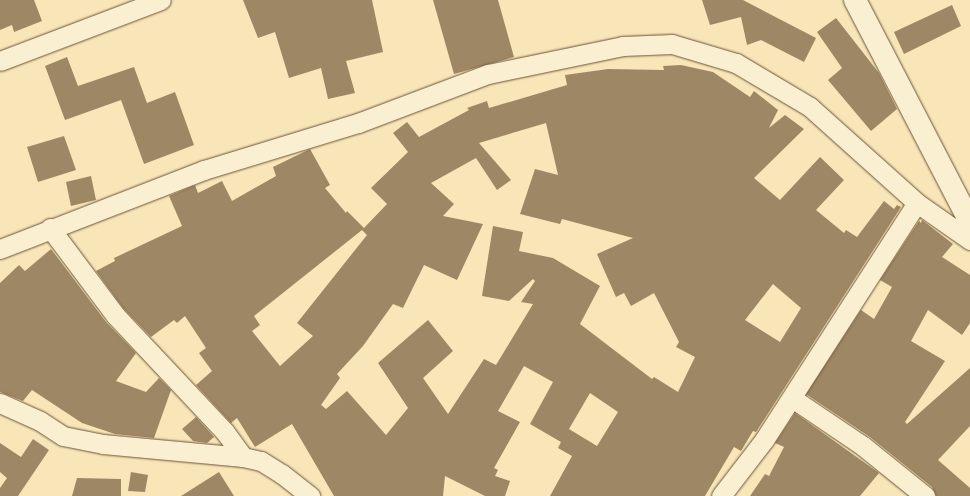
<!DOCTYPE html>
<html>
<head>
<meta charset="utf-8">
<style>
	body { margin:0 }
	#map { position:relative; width:970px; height:496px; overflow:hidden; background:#f8e6b8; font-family:"Libre Bodoni",serif }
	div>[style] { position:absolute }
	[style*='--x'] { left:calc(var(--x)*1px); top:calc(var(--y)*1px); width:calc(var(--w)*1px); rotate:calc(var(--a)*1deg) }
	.building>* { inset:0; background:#9e8765 }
	.roads { filter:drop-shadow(0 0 1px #6c5237) drop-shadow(0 0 1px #6c5237) }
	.street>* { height:19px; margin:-9.5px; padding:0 9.5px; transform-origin:9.5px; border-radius:9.5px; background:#faefd1 }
	.secondary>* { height:22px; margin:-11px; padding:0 11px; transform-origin:11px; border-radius:11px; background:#faefd1 }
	span { translate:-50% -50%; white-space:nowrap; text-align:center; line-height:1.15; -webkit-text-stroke:3px #faefd1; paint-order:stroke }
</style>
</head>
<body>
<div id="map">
	<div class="building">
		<div style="clip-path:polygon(0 0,34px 0,42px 21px,14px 32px,12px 25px,0 30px)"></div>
		<div style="clip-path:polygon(243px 0,372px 0,383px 52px,346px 61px,355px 93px,328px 99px,321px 68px,289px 78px,275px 32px,258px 38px)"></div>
		<div style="clip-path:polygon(433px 0,498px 0,514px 57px,454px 74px)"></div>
		<div style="clip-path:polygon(702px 0,743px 0,816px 38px,804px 62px,761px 40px,747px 45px,741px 17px,710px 25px)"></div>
		<div style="clip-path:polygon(952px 5px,961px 26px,904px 54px,894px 32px)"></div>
		<div style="clip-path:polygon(836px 18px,879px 73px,897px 109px,871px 131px,828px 80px,842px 68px,817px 32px)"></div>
		<div style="clip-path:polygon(67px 57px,78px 86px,134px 67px,147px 103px,175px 92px,194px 145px,144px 164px,121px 100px,65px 120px,45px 66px)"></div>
		<div style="clip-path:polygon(evenodd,681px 65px,713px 72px,750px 97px,754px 91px,778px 110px,769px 128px,785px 115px,804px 129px,754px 178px,780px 200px,820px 157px,844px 180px,816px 210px,844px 233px,846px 230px,857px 237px,884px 201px,894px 209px,897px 205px,901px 207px,756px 432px,753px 431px,741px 451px,734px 447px,705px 496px,550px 496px,572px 456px,558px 448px,561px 442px,530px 424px,553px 382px,524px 366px,498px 411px,520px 422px,494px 468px,498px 470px,495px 476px,510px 481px,505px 496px,485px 496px,445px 476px,443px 496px,334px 496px,292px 424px,255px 447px,237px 418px,231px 423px,196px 385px,212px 371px,199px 353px,206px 348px,185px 316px,177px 323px,174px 320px,151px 337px,123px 308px,96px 271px,115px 261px,114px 258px,182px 226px,169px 196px,195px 185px,198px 193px,222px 181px,232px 201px,276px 176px,273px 167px,310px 149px,330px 185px,325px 188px,346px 213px,347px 211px,364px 228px,387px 204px,371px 188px,408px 152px,393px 133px,407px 122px,419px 137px,469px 110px,467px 108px,487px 101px,489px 108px,567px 85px,565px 75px,608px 69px,664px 70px,663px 66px,681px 65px,546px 123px,558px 175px,535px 169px,520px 214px,560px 224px,562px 219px,633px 238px,597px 254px,616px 297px,624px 293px,631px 306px,654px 293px,679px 342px,676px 347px,695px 357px,678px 392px,654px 377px,652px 379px,580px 324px,600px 286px,553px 258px,519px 251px,523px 232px,493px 226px,482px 296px,509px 301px,533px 279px,535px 281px,521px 302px,533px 304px,496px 365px,484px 359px,448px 414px,423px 378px,453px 351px,428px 320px,378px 363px,408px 408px,386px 435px,347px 391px,326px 409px,321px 405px,340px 378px,337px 374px,363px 346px,393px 304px,403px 308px,424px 265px,457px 280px,483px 224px,443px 216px,454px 204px,431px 183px,476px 158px,497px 190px,511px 180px,479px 143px,546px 123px,681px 65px,362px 230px,367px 235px,297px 323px,313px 336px,280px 366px,252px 331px,260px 325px,254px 316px,362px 230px,681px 65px,773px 284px,801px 308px,780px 342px,745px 320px,773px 284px,681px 65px,590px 393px,618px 412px,597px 446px,569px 429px,590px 393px)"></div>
		<div style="clip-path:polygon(64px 136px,76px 170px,38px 182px,27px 147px)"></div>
		<div style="clip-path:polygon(91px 176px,96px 200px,71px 206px,66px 182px)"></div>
		<div style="clip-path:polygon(922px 220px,953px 244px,942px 257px,970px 275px,970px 323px,962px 335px,928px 310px,911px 341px,945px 361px,905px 422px,907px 424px,970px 368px,970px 426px,938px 460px,970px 488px,970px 496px,936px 496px,932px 487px,870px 437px,806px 394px,861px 310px,874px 319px,892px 287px,880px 280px,919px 221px,921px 223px)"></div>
		<div style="clip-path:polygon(51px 249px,106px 322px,136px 353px,116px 381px,146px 392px,159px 378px,171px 390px,154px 438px,115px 434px,82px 423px,32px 390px,23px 401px,0 392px,0 283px,19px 265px,25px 271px)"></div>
		<div style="clip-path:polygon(795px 413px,879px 473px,860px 496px,750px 496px,765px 474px,769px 476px,784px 447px,775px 443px)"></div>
		<div style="clip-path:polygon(196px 417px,214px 437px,207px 443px,193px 441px,182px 429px)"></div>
		<div style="clip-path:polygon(33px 439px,49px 450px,18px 496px,0 496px,0 488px,7px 478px,0 472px,0 443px,21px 457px)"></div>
		<div style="clip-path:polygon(131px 472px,148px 475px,145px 492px,128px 491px)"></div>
		<div style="clip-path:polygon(219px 472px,234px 496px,181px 496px)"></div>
		<div style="clip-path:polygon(77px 478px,121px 479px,121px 496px,72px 496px)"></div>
	</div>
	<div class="roads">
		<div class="street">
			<div style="--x:0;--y:61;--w:172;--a:-20.8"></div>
			<div style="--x:50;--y:228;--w:109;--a:53.2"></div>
			<div style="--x:115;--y:315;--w:161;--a:46.8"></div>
			<div style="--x:225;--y:432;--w:31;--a:54"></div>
			<div style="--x:0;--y:249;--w:219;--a:-21.2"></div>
			<div style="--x:204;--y:170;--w:161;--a:-17"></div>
			<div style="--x:358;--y:123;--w:139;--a:-20.7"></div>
			<div style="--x:488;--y:74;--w:138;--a:-11.7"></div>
			<div style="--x:623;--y:46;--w:49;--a:-2.3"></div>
			<div style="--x:672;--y:44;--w:67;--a:16.5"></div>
			<div style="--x:736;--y:63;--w:86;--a:30.7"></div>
			<div style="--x:810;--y:107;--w:144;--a:41.9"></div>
			<div style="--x:917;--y:203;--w:65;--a:34.9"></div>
			<div style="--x:792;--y:398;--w:86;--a:34.1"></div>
			<div style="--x:863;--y:446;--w:80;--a:38.9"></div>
			<div style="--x:0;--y:403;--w:44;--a:24.2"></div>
			<div style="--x:40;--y:421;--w:27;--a:33"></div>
			<div style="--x:63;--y:436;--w:41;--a:11.3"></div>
			<div style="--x:103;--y:444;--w:141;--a:5.3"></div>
			<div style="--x:243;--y:457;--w:18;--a:13"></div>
			<div style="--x:261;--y:461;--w:25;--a:32"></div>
			<div style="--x:282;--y:474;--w:36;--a:38"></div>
			<div style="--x:721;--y:496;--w:71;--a:-52.5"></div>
			<div style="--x:764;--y:440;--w:282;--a:-57.2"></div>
		</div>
		<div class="secondary">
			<div style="--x:855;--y:0;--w:250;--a:62.6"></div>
		</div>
	</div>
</div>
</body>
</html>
